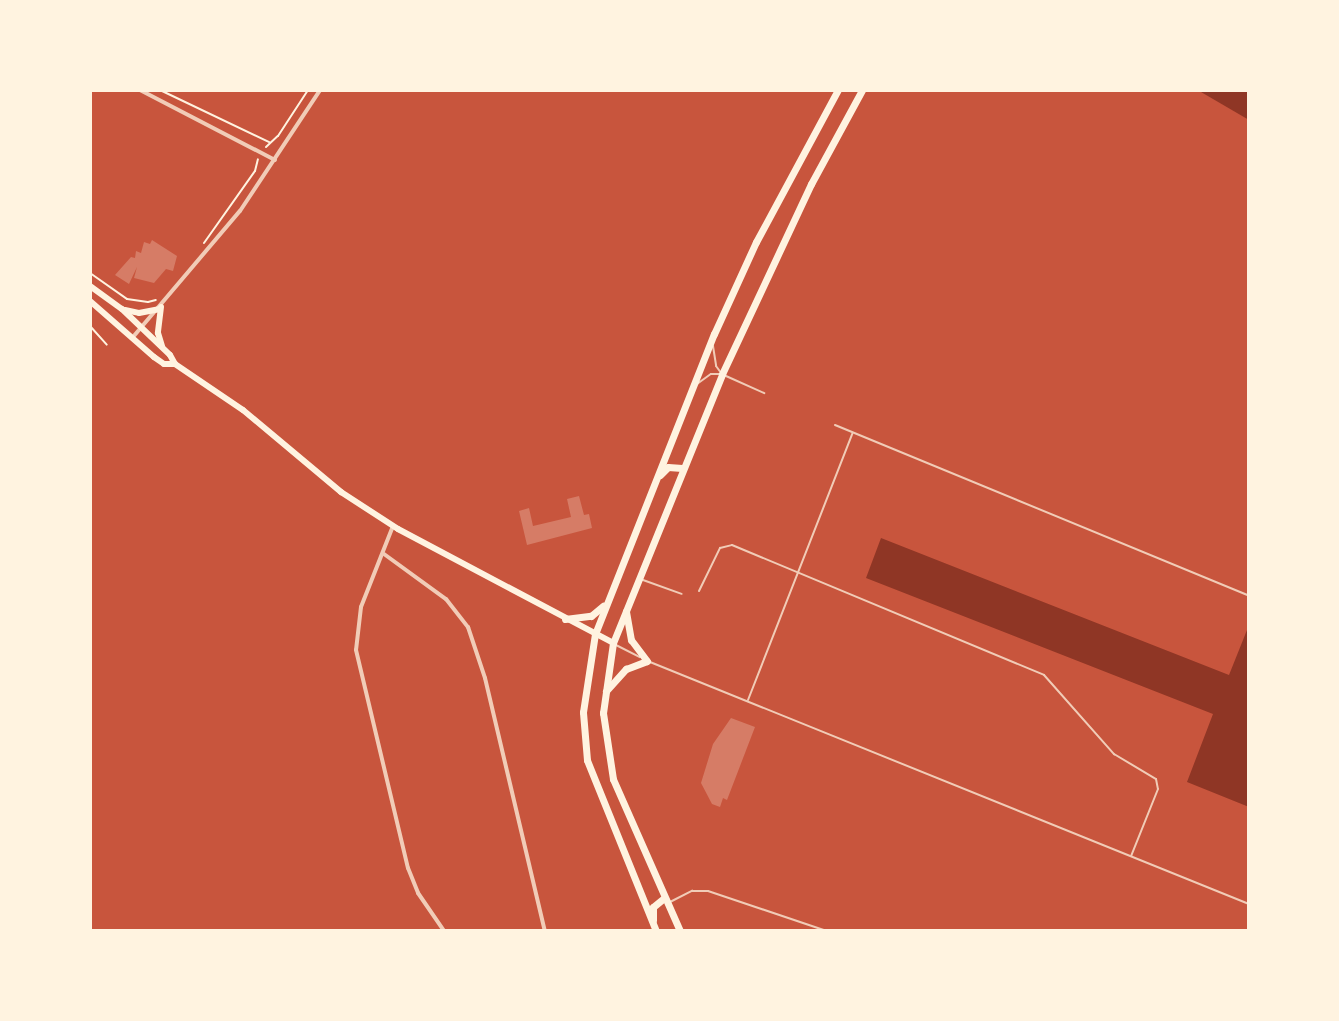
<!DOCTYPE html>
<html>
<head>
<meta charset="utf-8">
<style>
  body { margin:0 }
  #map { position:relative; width:1339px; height:1021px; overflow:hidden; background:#c8553d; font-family:Helvetica,sans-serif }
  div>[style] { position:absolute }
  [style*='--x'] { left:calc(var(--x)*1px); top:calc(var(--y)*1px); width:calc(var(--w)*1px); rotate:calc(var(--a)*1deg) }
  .water>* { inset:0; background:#8f3625 }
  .building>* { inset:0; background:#d67c66 }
  .path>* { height:2px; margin:-1px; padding:0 1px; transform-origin:1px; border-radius:1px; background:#fff3e0 }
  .service>* { height:2px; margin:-1px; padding:0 1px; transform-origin:1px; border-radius:1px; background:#f1ccb7 }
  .minor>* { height:4px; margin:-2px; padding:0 2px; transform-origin:2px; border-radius:2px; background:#f1ccb7 }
  .secondary>* { height:6px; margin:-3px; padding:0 3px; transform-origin:3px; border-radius:3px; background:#fff3e0 }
  .primary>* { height:7px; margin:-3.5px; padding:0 3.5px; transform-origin:3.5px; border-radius:3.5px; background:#fff3e0 }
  span { translate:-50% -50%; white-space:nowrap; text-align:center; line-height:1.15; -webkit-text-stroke:8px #fff3e0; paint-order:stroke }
  .frame { position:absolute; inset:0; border:92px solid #fff3e0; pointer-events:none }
</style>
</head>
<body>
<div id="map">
  <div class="water">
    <i style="clip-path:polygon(1198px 90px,1249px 90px,1249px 120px,1201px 92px)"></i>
    <i style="clip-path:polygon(881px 538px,1229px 675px,1249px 625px,1249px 807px,1187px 782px,1213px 714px,866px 578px)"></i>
  </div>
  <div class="building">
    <i style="clip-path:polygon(152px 240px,177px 256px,173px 271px,166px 269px,154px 283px,134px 278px,137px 267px,129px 284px,115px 275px,131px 257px,135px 258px,136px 251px,141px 253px,144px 242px,150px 244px)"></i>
    <i style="clip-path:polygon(579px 496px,584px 515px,589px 514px,592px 528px,527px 545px,519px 511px,529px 508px,533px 526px,571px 517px,567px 499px)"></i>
    <i style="clip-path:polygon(731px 718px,755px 727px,727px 800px,723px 798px,720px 807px,712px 804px,701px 783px,713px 744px)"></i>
  </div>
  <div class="path">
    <i style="--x:160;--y:90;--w:121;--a:25.5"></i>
    <i style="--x:266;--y:147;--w:16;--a:-43"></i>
    <i style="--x:278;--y:136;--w:55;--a:-56.9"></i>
    <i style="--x:204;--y:243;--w:88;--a:-54.7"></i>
    <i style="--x:255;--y:171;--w:12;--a:-76"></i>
    <i style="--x:90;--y:273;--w:45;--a:35.1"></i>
    <i style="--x:127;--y:299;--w:21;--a:8"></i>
    <i style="--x:148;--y:302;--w:8;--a:-14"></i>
    <i style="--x:90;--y:326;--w:25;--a:48"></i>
  </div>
  <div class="service">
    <i style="--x:713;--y:346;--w:20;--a:81"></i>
    <i style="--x:716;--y:366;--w:9;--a:54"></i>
    <i style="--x:726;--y:376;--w:42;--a:24.1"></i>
    <i style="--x:697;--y:384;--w:17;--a:-36"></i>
    <i style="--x:711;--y:374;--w:9;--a:0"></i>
    <i style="--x:835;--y:425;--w:448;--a:22.4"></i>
    <i style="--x:643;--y:580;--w:41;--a:19.7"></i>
    <i style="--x:699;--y:591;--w:48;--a:-64"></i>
    <i style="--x:720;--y:548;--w:12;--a:-14"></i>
    <i style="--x:732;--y:545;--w:338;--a:22.6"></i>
    <i style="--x:1044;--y:675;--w:106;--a:48.5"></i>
    <i style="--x:1114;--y:754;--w:49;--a:30.8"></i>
    <i style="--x:1156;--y:779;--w:10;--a:79"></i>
    <i style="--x:1158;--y:789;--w:72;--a:111.9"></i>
    <i style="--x:614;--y:644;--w:29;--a:27"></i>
    <i style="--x:650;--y:662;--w:646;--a:22"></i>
    <i style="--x:748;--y:700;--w:286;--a:-68.6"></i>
    <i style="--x:670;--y:902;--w:25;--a:-27"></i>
    <i style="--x:692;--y:891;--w:16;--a:0"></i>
    <i style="--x:708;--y:891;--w:126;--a:18.6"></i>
  </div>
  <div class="minor">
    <i style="--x:140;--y:90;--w:152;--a:27.4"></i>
    <i style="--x:133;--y:337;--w:165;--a:-49.7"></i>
    <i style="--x:240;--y:211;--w:145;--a:-56.5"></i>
    <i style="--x:393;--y:526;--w:87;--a:111.6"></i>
    <i style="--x:361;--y:607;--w:43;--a:96.6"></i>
    <i style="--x:356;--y:650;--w:224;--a:76.6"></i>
    <i style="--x:408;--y:868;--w:27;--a:68"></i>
    <i style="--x:418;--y:893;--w:46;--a:55.6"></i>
    <i style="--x:384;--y:554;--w:77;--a:36"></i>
    <i style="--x:446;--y:599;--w:36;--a:52"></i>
    <i style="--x:468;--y:627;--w:54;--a:71.6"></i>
    <i style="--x:485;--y:678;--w:260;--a:76.7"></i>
  </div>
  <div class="secondary">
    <i style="--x:90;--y:286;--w:39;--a:36"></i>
    <i style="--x:122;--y:309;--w:66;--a:43.8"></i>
    <i style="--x:170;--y:355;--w:10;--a:61"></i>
    <i style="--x:175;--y:364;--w:82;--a:34.1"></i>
    <i style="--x:243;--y:410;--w:128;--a:39.9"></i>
    <i style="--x:341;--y:492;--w:68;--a:33"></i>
    <i style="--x:398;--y:529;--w:243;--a:27.9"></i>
    <i style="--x:90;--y:301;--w:85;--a:41.2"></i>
    <i style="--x:154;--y:357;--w:12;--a:35"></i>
    <i style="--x:164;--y:364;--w:11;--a:0"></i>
    <i style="--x:161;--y:307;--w:26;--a:97"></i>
    <i style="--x:158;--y:333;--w:14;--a:73"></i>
    <i style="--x:125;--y:310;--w:14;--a:12"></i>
    <i style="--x:139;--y:313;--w:20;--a:-11"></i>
  </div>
  <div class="primary">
    <i style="--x:660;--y:475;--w:11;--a:-45"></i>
    <i style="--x:668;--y:467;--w:14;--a:4"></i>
    <i style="--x:565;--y:619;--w:26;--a:-7"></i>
    <i style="--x:591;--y:616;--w:16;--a:-40"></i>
    <i style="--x:606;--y:691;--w:30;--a:-48"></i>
    <i style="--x:626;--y:669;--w:22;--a:-21"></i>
    <i style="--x:647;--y:661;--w:26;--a:-127"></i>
    <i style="--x:631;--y:640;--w:29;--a:-100"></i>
    <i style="--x:653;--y:920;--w:13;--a:-90"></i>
    <i style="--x:653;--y:907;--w:13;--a:-39"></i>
    <i style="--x:656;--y:931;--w:184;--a:-112"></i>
    <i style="--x:587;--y:760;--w:48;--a:-94.8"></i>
    <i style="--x:583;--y:712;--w:79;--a:-81.3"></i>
    <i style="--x:595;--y:634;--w:323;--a:-68.4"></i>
    <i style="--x:714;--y:334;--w:101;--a:-65.5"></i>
    <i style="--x:756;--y:242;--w:173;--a:-61.7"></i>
    <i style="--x:680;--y:931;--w:166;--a:-113.8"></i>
    <i style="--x:613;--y:779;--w:67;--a:-98.6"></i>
    <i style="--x:603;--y:713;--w:71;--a:-81.9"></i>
    <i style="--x:613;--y:643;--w:290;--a:-67.9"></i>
    <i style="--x:722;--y:374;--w:210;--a:-64.9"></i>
    <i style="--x:811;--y:184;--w:107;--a:-61.5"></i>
  </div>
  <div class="frame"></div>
</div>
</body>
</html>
